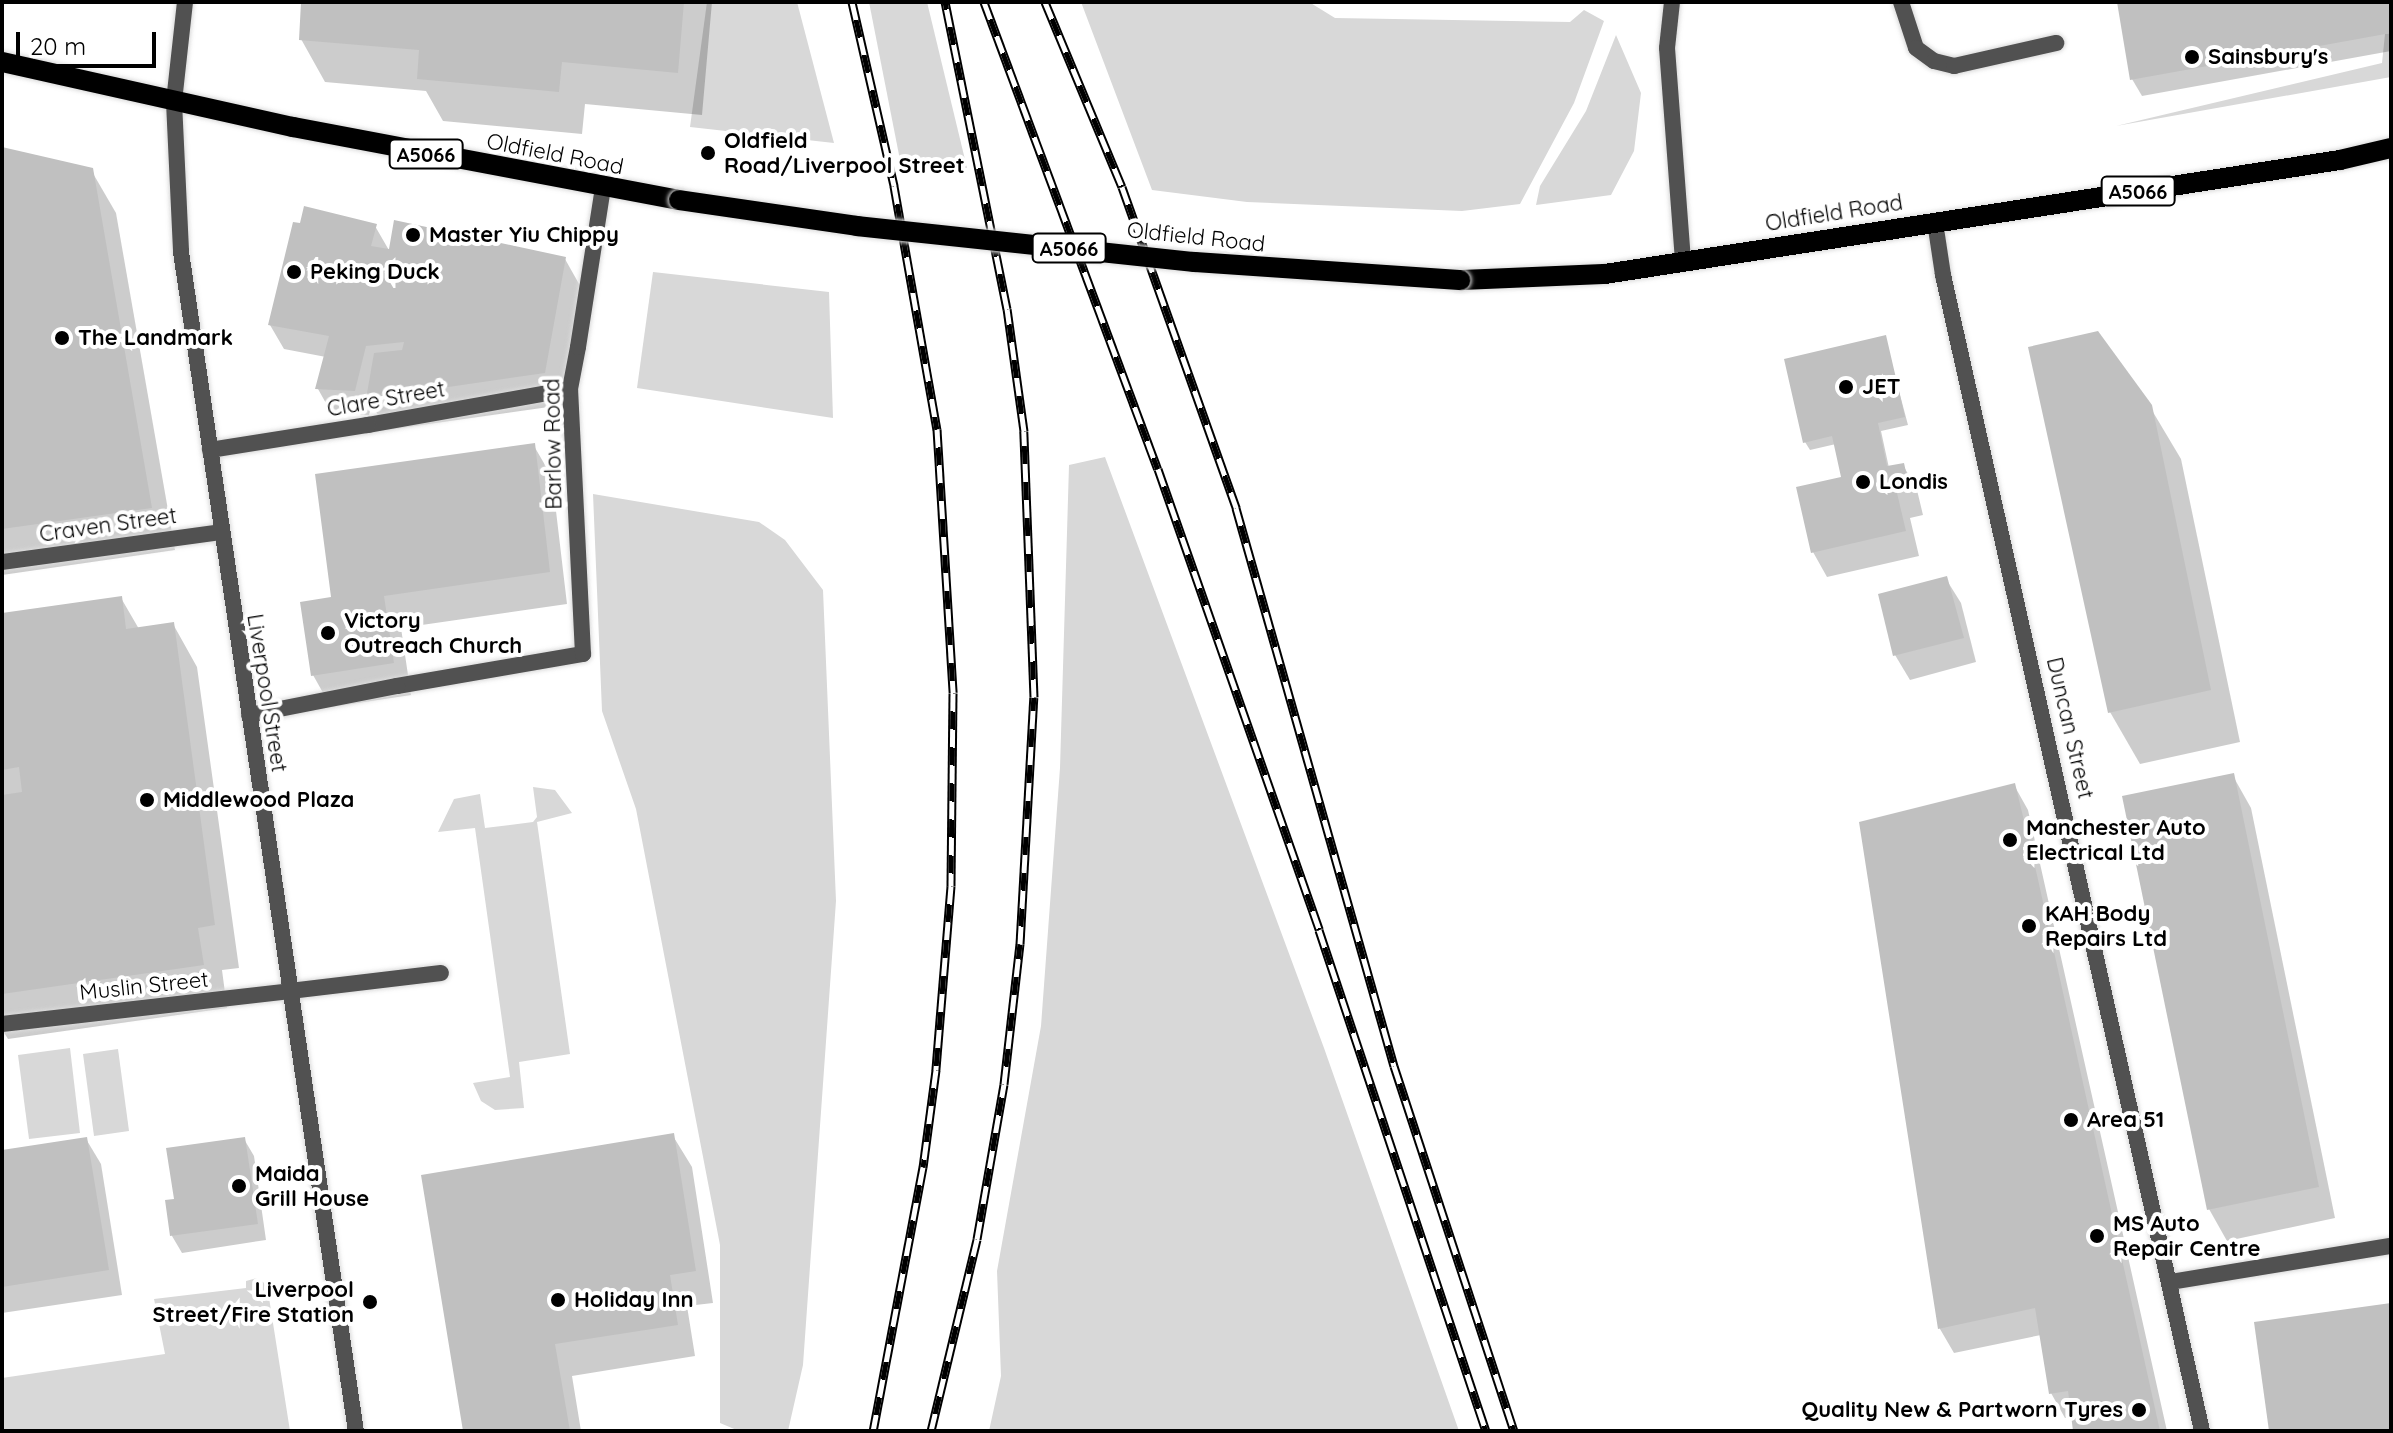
<!DOCTYPE html>
<html>
<head>
<meta charset="utf-8">
<style>
  body { margin:0 }
  #map { position:relative; width:2393px; height:1433px; overflow:hidden; background:#fff; font-family:Quicksand,sans-serif }
  div>[style] { position:absolute }
  [style*='--x'] { left:calc(var(--x)*1px); top:calc(var(--y)*1px); width:calc(var(--w)*1px); rotate:calc(var(--a)*1deg) }
  .green>* { inset:0; background:#d8d8d8 }
  .shadow>* { inset:0; background:#0003 }
  .building>* { inset:0; background:#c0c0c0 }
  .roads { filter:drop-shadow(0 0 2px #dbdbdb) drop-shadow(0 0 2px #dbdbdb) }
  .service>* { height:16px; margin:-8px; padding:0 8px; transform-origin:8px; border-radius:8px; background:#515151 }
  .minor>* { height:16px; margin:-8px; padding:0 8px; transform-origin:8px; border-radius:8px; background:#515151 }
  .tertiary>* { height:16px; margin:-8px; padding:0 8px; transform-origin:8px; border-radius:8px; background:#515151 }
  .primary>* { height:20px; margin:-10px; padding:0 10px; transform-origin:10px; border-radius:10px; background:#000 }
  .rail>* { height:9px; margin-top:-4.5px; transform-origin:0; background:repeating-linear-gradient(90deg,#fff 0 18px,#000 0 36px); box-sizing:border-box; border-block:2px solid #000 }
  .bridges { filter:drop-shadow(0 0 2px #dbdbdb) drop-shadow(0 0 2px #dbdbdb) }
  .primary-bridge>* { height:20px; margin:-10px; padding:0 10px; transform-origin:10px; border-radius:10px; background:#000 }
  .dots>* { width:22px; height:22px; translate:-50% -50%; box-sizing:border-box; border:4px solid #fff; border-radius:50% }
  span { translate:-50% -50%; white-space:nowrap; text-align:center; line-height:1.15; -webkit-text-stroke:8px #fff; paint-order:stroke }
  .shield-label span { padding:2px 6px; background:#fff; border:2px solid; border-radius:6px; -webkit-text-stroke-width:0 }
  .shield-label { font-size:20px; color:#000; font-weight:700 }
  .poi-label { font-size:22px; color:#000; font-weight:700 }
  .left { translate:0 -50%; text-align:left }
  .right { translate:-100% -50%; text-align:right }
  .street-label { font-size:22px; color:#000 }
  .frame { position:absolute; inset:0; border:4px solid #000; pointer-events:none }
  .scale { position:absolute; left:16px; top:32px; width:140px; height:36px; box-sizing:border-box; border:4px solid #000; border-top:0; padding-left:10px; font-size:24px; line-height:28px; white-space:nowrap; color:#000; -webkit-text-stroke:6px #fff; paint-order:stroke }
</style>
</head>
<body>
<div id="map">
  <div class="green">
    <i style="clip-path:polygon(707px 2px,797px 2px,834px 143px,690px 127px)"></i>
    <i style="clip-path:polygon(869px 2px,927px 2px,967px 168px,900px 160px)"></i>
    <i style="clip-path:polygon(1081px 2px,1309px 2px,1335px 18px,1570px 22px,1584px 10px,1604px 21px,1574px 103px,1520px 204px,1462px 211px,1247px 202px,1152px 190px)"></i>
    <i style="clip-path:polygon(2391px 33px,2391px 77px,2116px 126px,2382px 63px,2385px 34px)"></i>
    <i style="clip-path:polygon(1616px 35px,1641px 93px,1634px 151px,1611px 195px,1536px 205px,1540px 186px,1586px 111px)"></i>
    <i style="clip-path:polygon(653px 272px,829px 292px,833px 418px,637px 388px)"></i>
    <i style="clip-path:polygon(1105px 457px,1324px 1048px,1459px 1431px,989px 1431px,1001px 1376px,997px 1271px,1041px 1026px,1060px 768px,1069px 465px)"></i>
    <i style="clip-path:polygon(593px 494px,759px 522px,785px 540px,823px 590px,836px 901px,803px 1365px,788px 1431px,739px 1431px,720px 1423px,720px 1245px,636px 809px,602px 711px)"></i>
    <i style="clip-path:polygon(533px 787px,555px 790px,572px 813px,537px 822px,570px 1054px,519px 1062px,524px 1108px,495px 1110px,481px 1101px,473px 1083px,510px 1077px,475px 828px,438px 832px,454px 799px,480px 794px,485px 828px,533px 822px,537px 817px)"></i>
    <i style="clip-path:polygon(70px 1048px,80px 1133px,29px 1139px,18px 1055px)"></i>
    <i style="clip-path:polygon(118px 1049px,129px 1131px,94px 1136px,83px 1054px)"></i>
    <i style="clip-path:polygon(257px 1278px,267px 1285px,290px 1431px,2px 1431px,2px 1378px,165px 1354px,154px 1299px,246px 1288px,246px 1281px)"></i>
  </div>
  <div class="shadow">
    <i style="clip-path:polygon(303px 2px,712px 2px,702px 115px,585px 104px,582px 134px,443px 121px,426px 91px,325px 82px,301px 39px)"></i>
    <i style="clip-path:polygon(2119px 2px,2391px 2px,2391px 51px,2142px 96px,2132px 79px)"></i>
    <i style="clip-path:polygon(2px 149px,91px 170px,116px 213px,175px 550px,2px 575px)"></i>
    <i style="clip-path:polygon(375px 226px,390px 252px,565px 259px,583px 291px,563px 405px,386px 430px,372px 404px,369px 415px,332px 414px,318px 389px,326px 357px,284px 349px,270px 325px)"></i>
    <i style="clip-path:polygon(1885px 338px,1908px 425px,1881px 431px,1889px 468px,1903px 465px,1917px 490px,1923px 515px,1910px 518px,1919px 556px,1827px 577px,1813px 552px,1843px 479px,1836px 444px,1810px 450px,1805px 442px)"></i>
    <i style="clip-path:polygon(2150px 407px,2181px 459px,2240px 742px,2140px 764px,2110px 712px)"></i>
    <i style="clip-path:polygon(534px 446px,552px 477px,567px 604px,401px 628px,411px 695px,331px 707px,313px 675px,333px 599px)"></i>
    <i style="clip-path:polygon(1946px 579px,1961px 603px,1976px 662px,1910px 680px,1895px 655px)"></i>
    <i style="clip-path:polygon(121px 598px,139px 629px,173px 624px,197px 667px,239px 968px,222px 970px,227px 1008px,8px 1039px,2px 1029px,2px 615px)"></i>
    <i style="clip-path:polygon(2233px 776px,2251px 808px,2335px 1218px,2227px 1241px,2209px 1209px)"></i>
    <i style="clip-path:polygon(2014px 785px,2028px 810px,2167px 1431px,2075px 1431px,2073px 1417px,2065px 1418px,2051px 1393px,2041px 1335px,1954px 1353px,1940px 1329px,1861px 823px)"></i>
    <i style="clip-path:polygon(673px 1136px,692px 1167px,713px 1303px,687px 1306px,695px 1356px,572px 1376px,581px 1431px,465px 1431px)"></i>
    <i style="clip-path:polygon(86px 1139px,101px 1164px,122px 1295px,2px 1313px,2px 1152px)"></i>
    <i style="clip-path:polygon(244px 1139px,254px 1156px,266px 1240px,182px 1253px,172px 1236px,168px 1202px,176px 1201px)"></i>
  </div>
  <div class="building">
    <i style="clip-path:polygon(301px 2px,684px 2px,678px 73px,562px 62px,559px 92px,417px 79px,419px 50px,299px 40px)"></i>
    <i style="clip-path:polygon(2117px 2px,2391px 2px,2391px 33px,2130px 80px)"></i>
    <i style="clip-path:polygon(2px 147px,93px 168px,152px 508px,2px 529px)"></i>
    <i style="clip-path:polygon(304px 206px,377px 224px,371px 246px,389px 249px,394px 220px,566px 257px,545px 373px,366px 399px,374px 353px,402px 350px,404px 342px,366px 346px,355px 391px,315px 389px,329px 336px,268px 325px,293px 222px,300px 223px)"></i>
    <i style="clip-path:polygon(2098px 331px,2152px 405px,2211px 690px,2108px 713px,2028px 347px)"></i>
    <i style="clip-path:polygon(1886px 335px,1905px 417px,1878px 423px,1887px 466px,1904px 463px,1910px 490px,1897px 493px,1906px 531px,1811px 553px,1796px 487px,1841px 477px,1832px 436px,1803px 443px,1784px 359px)"></i>
    <i style="clip-path:polygon(535px 443px,550px 572px,384px 596px,394px 663px,311px 676px,300px 602px,331px 597px,315px 474px)"></i>
    <i style="clip-path:polygon(1947px 576px,1964px 638px,1893px 656px,1878px 594px)"></i>
    <i style="clip-path:polygon(122px 596px,126px 629px,174px 622px,215px 925px,198px 928px,204px 965px,2px 994px,2px 795px,22px 792px,19px 767px,2px 770px,2px 613px)"></i>
    <i style="clip-path:polygon(2234px 773px,2319px 1187px,2207px 1210px,2122px 796px)"></i>
    <i style="clip-path:polygon(2015px 783px,2037px 875px,2160px 1431px,2073px 1431px,2068px 1391px,2049px 1394px,2035px 1308px,1938px 1329px,1859px 822px)"></i>
    <i style="clip-path:polygon(674px 1133px,696px 1271px,670px 1275px,678px 1325px,555px 1344px,570px 1431px,463px 1431px,421px 1175px)"></i>
    <i style="clip-path:polygon(87px 1137px,109px 1270px,2px 1287px,2px 1150px)"></i>
    <i style="clip-path:polygon(245px 1137px,258px 1224px,170px 1236px,165px 1200px,174px 1199px,166px 1148px)"></i>
    <i style="clip-path:polygon(2391px 1303px,2391px 1431px,2269px 1431px,2254px 1322px)"></i>
  </div>
  <div class="roads">
    <div class="service">
      <i style="--x:1672;--y:2;--w:46;--a:96.2"></i>
      <i style="--x:1667;--y:48;--w:212;--a:85.7"></i>
      <i style="--x:1901;--y:2;--w:48;--a:71.9"></i>
      <i style="--x:1916;--y:48;--w:22;--a:36"></i>
      <i style="--x:1934;--y:61;--w:21;--a:14"></i>
      <i style="--x:1954;--y:66;--w:105;--a:-12.7"></i>
      <i style="--x:368;--y:425;--w:205;--a:-10.1"></i>
      <i style="--x:397;--y:686;--w:189;--a:-9.8"></i>
      <i style="--x:583;--y:654;--w:265;--a:-92.8"></i>
      <i style="--x:570;--y:389;--w:43;--a:-79.2"></i>
      <i style="--x:290;--y:991;--w:152;--a:-6.8"></i>
      <i style="--x:2170;--y:1282;--w:224;--a:-9.3"></i>
    </div>
    <div class="minor">
      <i style="--x:1935;--y:222;--w:54;--a:81.4"></i>
      <i style="--x:1943;--y:275;--w:1185;--a:77.37"></i>
      <i style="--x:578;--y:347;--w:161;--a:-81.1"></i>
      <i style="--x:210;--y:450;--w:160;--a:-9"></i>
      <i style="--x:2;--y:562;--w:220;--a:-7.8"></i>
      <i style="--x:249;--y:715;--w:151;--a:-11.1"></i>
      <i style="--x:2;--y:1024;--w:290;--a:-6.5"></i>
    </div>
    <div class="tertiary">
      <i style="--x:185;--y:2;--w:101;--a:96.3"></i>
      <i style="--x:174;--y:102;--w:150;--a:87.3"></i>
      <i style="--x:181;--y:252;--w:1192;--a:81.56"></i>
    </div>
    <div class="primary">
      <i style="--x:2;--y:62;--w:298;--a:12.6"></i>
      <i style="--x:293;--y:127;--w:393;--a:10.7"></i>
      <i style="--x:1460;--y:280;--w:145;--a:-2.4"></i>
      <i style="--x:1605;--y:274;--w:744;--a:-8.82"></i>
      <i style="--x:2340;--y:160;--w:52;--a:-13.2"></i>
    </div>
  </div>
  <div class="rail">
    <i style="--x:852;--y:2;--w:189;--a:77.1"></i>
    <i style="--x:894;--y:186;--w:247;--a:80"></i>
    <i style="--x:937;--y:429;--w:264;--a:86.5"></i>
    <i style="--x:953;--y:693;--w:193;--a:90.6"></i>
    <i style="--x:951;--y:886;--w:185;--a:94.7"></i>
    <i style="--x:936;--y:1070;--w:98;--a:97.6"></i>
    <i style="--x:923;--y:1167;--w:269;--a:100.7"></i>
    <i style="--x:984;--y:2;--w:498;--a:69.6"></i>
    <i style="--x:1158;--y:469;--w:488;--a:70.7"></i>
    <i style="--x:1319;--y:930;--w:528;--a:71.57"></i>
    <i style="--x:1045;--y:2;--w:200;--a:67.4"></i>
    <i style="--x:1122;--y:187;--w:341;--a:70.4"></i>
    <i style="--x:1236;--y:508;--w:580;--a:74.19"></i>
    <i style="--x:1394;--y:1066;--w:384;--a:71.8"></i>
    <i style="--x:931;--y:1431;--w:197;--a:-76.5"></i>
    <i style="--x:977;--y:1239;--w:157;--a:-80.1"></i>
    <i style="--x:1004;--y:1084;--w:141;--a:-83.5"></i>
    <i style="--x:1020;--y:944;--w:247;--a:-86.8"></i>
    <i style="--x:1034;--y:697;--w:266;--a:-92.2"></i>
    <i style="--x:1024;--y:431;--w:123;--a:-97.9"></i>
    <i style="--x:1007;--y:309;--w:313;--a:-101.4"></i>
  </div>
  <div class="bridges">
    <div class="primary-bridge">
      <i style="--x:679;--y:200;--w:180;--a:8.3"></i>
      <i style="--x:857;--y:226;--w:339;--a:6.1"></i>
      <i style="--x:1194;--y:262;--w:267;--a:3.9"></i>
    </div>
  </div>
  <div class="dots">
    <i style="left:2192px;top:57px;background:#000"></i>
    <i style="left:708px;top:153px;background:#000"></i>
    <i style="left:413px;top:235px;background:#000"></i>
    <i style="left:294px;top:272px;background:#000"></i>
    <i style="left:62px;top:338px;background:#000"></i>
    <i style="left:1846px;top:387px;background:#000"></i>
    <i style="left:1863px;top:482px;background:#000"></i>
    <i style="left:328px;top:633px;background:#000"></i>
    <i style="left:147px;top:800px;background:#000"></i>
    <i style="left:2010px;top:840px;background:#000"></i>
    <i style="left:2029px;top:926px;background:#000"></i>
    <i style="left:2071px;top:1120px;background:#000"></i>
    <i style="left:239px;top:1186px;background:#000"></i>
    <i style="left:2097px;top:1236px;background:#000"></i>
    <i style="left:558px;top:1300px;background:#000"></i>
    <i style="left:370px;top:1302px;background:#000"></i>
    <i style="left:2139px;top:1410px;background:#000"></i>
  </div>
  <div class="shield-label">
    <span style="left:426px;top:154px">A5066</span>
    <span style="left:2138px;top:191px">A5066</span>
    <span style="left:1069px;top:248px">A5066</span>
  </div>
  <div class="poi-label">
    <span class="left" style="left:2208px;top:57px">Sainsbury's</span>
    <span class="left" style="left:724px;top:153px">Oldfield<br>Road/Liverpool Street</span>
    <span class="left" style="left:429px;top:235px">Master Yiu Chippy</span>
    <span class="left" style="left:310px;top:272px">Peking Duck</span>
    <span class="left" style="left:78px;top:338px">The Landmark</span>
    <span class="left" style="left:1862px;top:387px">JET</span>
    <span class="left" style="left:1879px;top:482px">Londis</span>
    <span class="left" style="left:344px;top:633px">Victory<br>Outreach Church</span>
    <span class="left" style="left:163px;top:800px">Middlewood Plaza</span>
    <span class="left" style="left:2026px;top:840px">Manchester Auto<br>Electrical Ltd</span>
    <span class="left" style="left:2045px;top:926px">KAH Body<br>Repairs Ltd</span>
    <span class="left" style="left:2087px;top:1120px">Area 51</span>
    <span class="left" style="left:255px;top:1186px">Maida<br>Grill House</span>
    <span class="left" style="left:2113px;top:1236px">MS Auto<br>Repair Centre</span>
    <span class="right" style="left:354px;top:1302px">Liverpool<br>Street/Fire Station</span>
    <span class="left" style="left:574px;top:1300px">Holiday Inn</span>
    <span class="right" style="left:2123px;top:1410px">Quality New &amp; Partworn Tyres</span>
  </div>
  <div class="street-label">
    <span style="left:555px;top:154px;rotate:11deg">Oldfield Road</span>
    <span style="left:1834px;top:213px;rotate:-9deg">Oldfield Road</span>
    <span style="left:1196px;top:237px;rotate:6deg">Oldfield Road</span>
    <span style="left:386px;top:399px;rotate:-10deg">Clare Street</span>
    <span style="left:553px;top:444px;rotate:-91deg">Barlow Road</span>
    <span style="left:108px;top:525px;rotate:-8deg">Craven Street</span>
    <span style="left:267px;top:693px;rotate:81deg">Liverpool Street</span>
    <span style="left:2070px;top:728px;rotate:77deg">Duncan Street</span>
    <span style="left:144px;top:986px;rotate:-6deg">Muslin Street</span>
  </div>
  <div class="frame"></div>
  <div class="scale">20 m</div>
</div>
</body>
</html>
